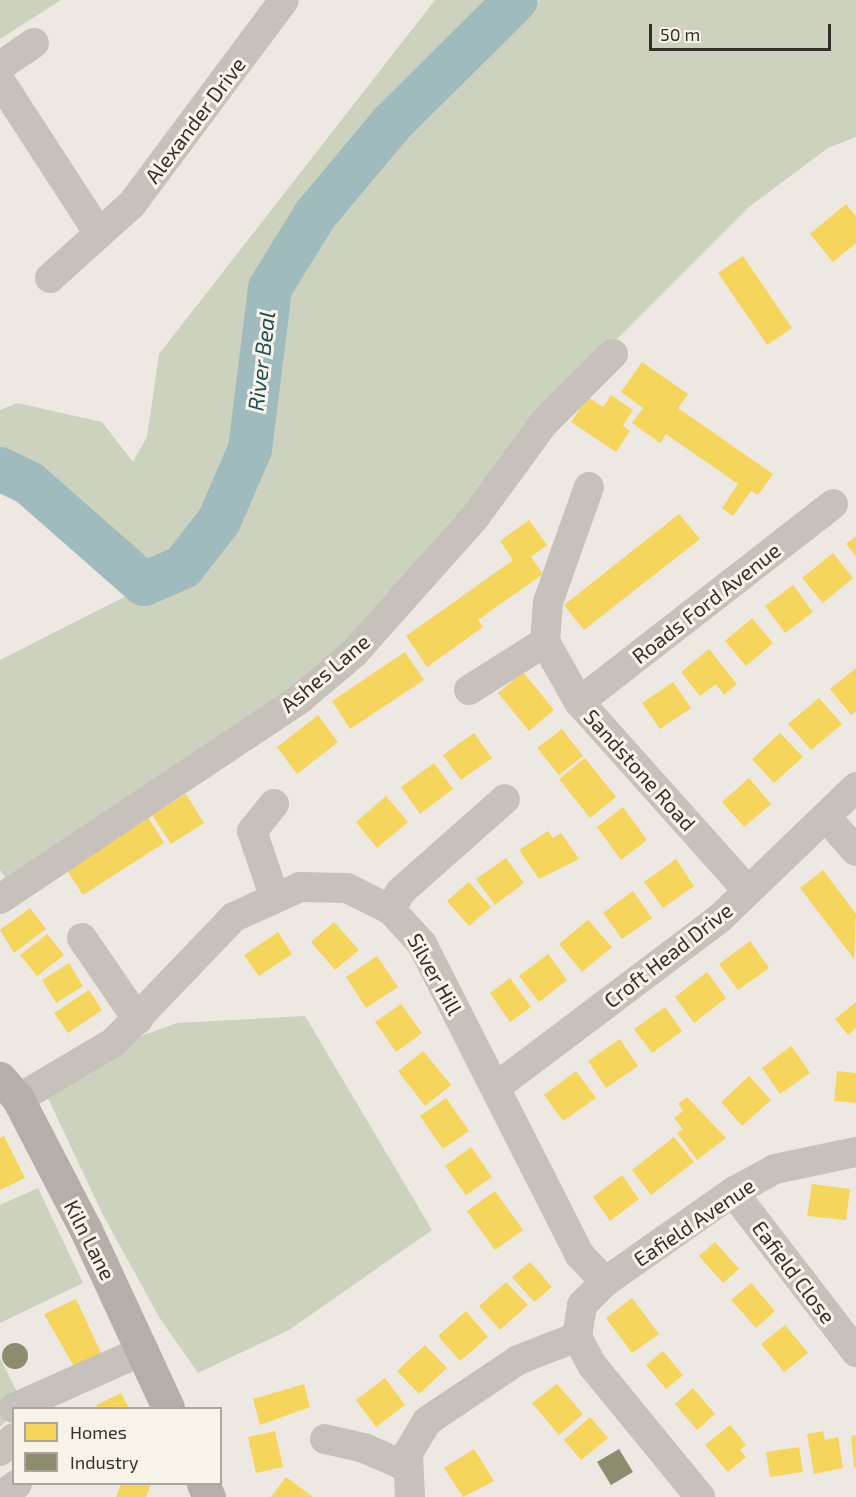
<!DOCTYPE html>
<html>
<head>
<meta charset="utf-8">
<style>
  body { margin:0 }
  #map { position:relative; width:856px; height:1497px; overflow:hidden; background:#ede9e2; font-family:"Exo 2",sans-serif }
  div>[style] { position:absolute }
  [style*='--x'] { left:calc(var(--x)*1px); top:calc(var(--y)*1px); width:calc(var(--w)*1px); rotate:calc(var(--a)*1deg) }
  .green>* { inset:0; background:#ccd2bd }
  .homes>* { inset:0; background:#f6d55c }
  .industry>* { inset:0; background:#8c8c6e }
  .round { border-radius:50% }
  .river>* { height:44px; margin:-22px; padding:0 22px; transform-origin:22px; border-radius:22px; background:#9fbbbe }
  .minor>* { height:30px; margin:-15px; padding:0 15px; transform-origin:15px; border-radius:15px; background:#c6c1bb }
  .major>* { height:33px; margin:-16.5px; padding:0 16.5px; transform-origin:16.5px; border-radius:16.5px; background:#b5afaa }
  span { translate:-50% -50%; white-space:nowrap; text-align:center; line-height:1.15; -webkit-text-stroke:6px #f9f4ea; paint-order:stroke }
  .street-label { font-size:21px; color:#372f29 }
  .water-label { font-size:22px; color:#204e57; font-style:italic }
  .legend { position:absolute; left:12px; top:1407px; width:210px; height:78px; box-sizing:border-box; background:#f9f4ea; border:2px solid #aba59d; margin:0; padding:8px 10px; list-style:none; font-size:18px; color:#372f29 }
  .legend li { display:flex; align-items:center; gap:12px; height:30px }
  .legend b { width:30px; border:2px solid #aba59d }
  .scale { position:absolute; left:649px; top:24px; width:182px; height:27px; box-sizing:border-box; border:3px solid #372f29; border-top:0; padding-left:8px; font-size:18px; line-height:21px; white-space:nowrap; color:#372f29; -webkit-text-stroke:4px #f9f4ea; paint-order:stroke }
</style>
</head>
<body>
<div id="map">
  <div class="green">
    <i style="clip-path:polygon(0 0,61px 0,0 39px)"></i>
    <i style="clip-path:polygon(435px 0,500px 0,375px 124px,308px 210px,261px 288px,238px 450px,213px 510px,182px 553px,162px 567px,113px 547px,43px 484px,0 460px,0 410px,17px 403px,102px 422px,133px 462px,147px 437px,159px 354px)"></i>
    <i style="clip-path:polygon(540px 0,856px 0,856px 137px,828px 148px,749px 207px,629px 327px,570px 387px,337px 661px,9px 883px,0 870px,0 660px,138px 590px,163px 594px,191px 584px,221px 548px,249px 498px,284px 311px,311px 253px,381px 157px)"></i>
    <i style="clip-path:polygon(305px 1016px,432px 1230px,289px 1330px,198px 1373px,159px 1317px,102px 1213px,46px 1094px,138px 1037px,177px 1023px)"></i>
    <i style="clip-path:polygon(38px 1188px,83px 1283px,0 1323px,0 1205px)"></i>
    <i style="clip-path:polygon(0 1358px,23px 1404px,0 1427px)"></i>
  </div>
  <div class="homes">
    <i style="clip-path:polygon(846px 204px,856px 216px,856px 243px,833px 262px,810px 234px)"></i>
    <i style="clip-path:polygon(743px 256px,792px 328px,767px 345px,718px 273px)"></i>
    <i style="clip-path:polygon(642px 362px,688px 394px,678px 408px,773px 474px,758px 495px,751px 491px,733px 516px,722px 508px,738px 484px,666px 434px,660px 443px,632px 423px,643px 408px,621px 392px)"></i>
    <i style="clip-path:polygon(611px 395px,633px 410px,623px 426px,630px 431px,616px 452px,571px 422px,588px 397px,603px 407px)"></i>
    <i style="clip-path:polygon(679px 514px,700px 539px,584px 630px,564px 605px)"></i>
    <i style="clip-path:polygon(529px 520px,547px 545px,531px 557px,543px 574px,478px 620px,483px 627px,427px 667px,406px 636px,513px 560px,500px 541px)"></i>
    <i style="clip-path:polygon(856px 536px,856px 556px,846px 544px)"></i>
    <i style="clip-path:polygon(833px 553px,853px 578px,823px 603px,802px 578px)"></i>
    <i style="clip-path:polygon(793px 585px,813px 612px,785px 633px,765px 606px)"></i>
    <i style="clip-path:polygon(752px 618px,773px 643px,746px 666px,725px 641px)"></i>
    <i style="clip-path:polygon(709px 649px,737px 684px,724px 695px,716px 684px,700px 696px,681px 672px)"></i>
    <i style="clip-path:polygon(405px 652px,424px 680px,350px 729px,332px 701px)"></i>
    <i style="clip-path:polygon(856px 668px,856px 711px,851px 715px,830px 689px)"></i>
    <i style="clip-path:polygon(523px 672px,554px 710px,529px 731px,498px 693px)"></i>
    <i style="clip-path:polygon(673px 682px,691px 708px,660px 729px,642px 703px)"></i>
    <i style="clip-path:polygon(819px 698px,842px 724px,811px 750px,788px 724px)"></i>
    <i style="clip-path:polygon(318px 715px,338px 742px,297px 774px,277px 747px)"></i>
    <i style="clip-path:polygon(562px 729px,583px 756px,559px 775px,537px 748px)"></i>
    <i style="clip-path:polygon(474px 733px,492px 758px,461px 780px,443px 755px)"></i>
    <i style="clip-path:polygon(780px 733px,803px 757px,774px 783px,752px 759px)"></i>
    <i style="clip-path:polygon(585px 758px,616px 797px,590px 818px,559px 779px)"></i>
    <i style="clip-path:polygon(434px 763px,453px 789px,420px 814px,401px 787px)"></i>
    <i style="clip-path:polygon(749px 778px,771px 804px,744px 827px,722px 802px)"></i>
    <i style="clip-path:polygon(186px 794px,204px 823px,171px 844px,152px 815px)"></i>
    <i style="clip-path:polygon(386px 796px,408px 822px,377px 848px,356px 822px)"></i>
    <i style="clip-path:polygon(623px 807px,647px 840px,621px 860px,597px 827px)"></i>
    <i style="clip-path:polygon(146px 814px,164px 843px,83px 895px,64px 866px)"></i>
    <i style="clip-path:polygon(548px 831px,553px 838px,561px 833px,579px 859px,539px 879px,519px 850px)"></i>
    <i style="clip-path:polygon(506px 858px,524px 883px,495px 905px,476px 879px)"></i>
    <i style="clip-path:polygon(676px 859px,694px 886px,663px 908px,644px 882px)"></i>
    <i style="clip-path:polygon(823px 870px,856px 914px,854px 959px,800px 888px)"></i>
    <i style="clip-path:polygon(469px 882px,491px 907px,469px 926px,447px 901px)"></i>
    <i style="clip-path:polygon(633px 891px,652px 918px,622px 939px,603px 913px)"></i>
    <i style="clip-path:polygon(30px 908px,46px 929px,14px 953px,0 930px)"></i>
    <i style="clip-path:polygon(588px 920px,612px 947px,582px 972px,559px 944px)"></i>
    <i style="clip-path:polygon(334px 922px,359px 950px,335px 970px,311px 942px)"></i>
    <i style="clip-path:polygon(278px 932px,292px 954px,259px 976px,244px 955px)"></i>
    <i style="clip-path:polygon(47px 934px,64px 955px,37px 976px,20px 955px)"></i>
    <i style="clip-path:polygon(750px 941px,769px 968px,738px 990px,719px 964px)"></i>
    <i style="clip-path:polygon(548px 954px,567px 980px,539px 1002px,519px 976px)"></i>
    <i style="clip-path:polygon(377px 956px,398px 987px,366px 1008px,346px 977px)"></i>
    <i style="clip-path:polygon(69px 963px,83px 986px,56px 1003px,42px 980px)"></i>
    <i style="clip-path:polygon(707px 972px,726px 998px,694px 1023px,675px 997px)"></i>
    <i style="clip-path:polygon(510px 978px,531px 1007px,510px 1022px,490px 993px)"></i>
    <i style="clip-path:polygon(89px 990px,102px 1010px,68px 1033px,54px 1013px)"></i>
    <i style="clip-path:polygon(856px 1002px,856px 1028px,848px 1035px,835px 1019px)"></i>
    <i style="clip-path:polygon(401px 1004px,422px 1033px,396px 1052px,375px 1022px)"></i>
    <i style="clip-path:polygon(665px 1007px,682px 1031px,652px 1053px,634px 1029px)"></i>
    <i style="clip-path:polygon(620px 1039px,638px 1066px,606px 1088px,588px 1061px)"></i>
    <i style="clip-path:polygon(791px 1046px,810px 1073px,780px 1094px,762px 1068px)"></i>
    <i style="clip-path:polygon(423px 1051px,451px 1085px,425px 1106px,398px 1071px)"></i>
    <i style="clip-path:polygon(576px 1071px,596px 1098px,563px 1121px,544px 1095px)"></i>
    <i style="clip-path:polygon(837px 1071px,856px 1073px,856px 1103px,834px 1101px)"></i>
    <i style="clip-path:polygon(749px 1076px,771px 1100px,742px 1126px,721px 1102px)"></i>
    <i style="clip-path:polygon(687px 1097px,726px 1138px,697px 1160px,677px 1133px,683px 1129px,674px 1118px,683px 1111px,678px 1104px)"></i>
    <i style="clip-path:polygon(446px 1098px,469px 1131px,443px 1149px,420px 1116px)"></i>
    <i style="clip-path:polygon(4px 1136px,25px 1178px,0 1190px,0 1138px)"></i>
    <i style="clip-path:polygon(674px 1137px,694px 1162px,651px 1195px,632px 1170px)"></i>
    <i style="clip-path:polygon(471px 1147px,492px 1177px,466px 1195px,445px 1166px)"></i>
    <i style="clip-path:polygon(622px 1175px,639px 1199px,610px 1221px,593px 1197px)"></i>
    <i style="clip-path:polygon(812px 1184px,850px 1189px,846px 1220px,807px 1216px)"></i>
    <i style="clip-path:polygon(495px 1191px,523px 1230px,495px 1250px,467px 1211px)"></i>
    <i style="clip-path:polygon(715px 1242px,739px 1269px,723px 1283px,699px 1256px)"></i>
    <i style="clip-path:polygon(530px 1262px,552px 1287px,534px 1302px,512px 1277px)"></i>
    <i style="clip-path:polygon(506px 1282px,528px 1305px,500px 1330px,479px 1306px)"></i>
    <i style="clip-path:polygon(751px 1283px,775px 1311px,756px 1328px,731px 1300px)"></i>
    <i style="clip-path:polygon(632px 1298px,659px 1334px,632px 1353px,606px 1318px)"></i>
    <i style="clip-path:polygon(76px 1299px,103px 1357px,76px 1370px,44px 1314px)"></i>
    <i style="clip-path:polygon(466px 1311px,488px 1337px,460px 1361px,438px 1336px)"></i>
    <i style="clip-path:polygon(785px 1325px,808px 1353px,784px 1372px,761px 1344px)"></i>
    <i style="clip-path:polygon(425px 1345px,447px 1368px,419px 1394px,397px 1371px)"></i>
    <i style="clip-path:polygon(663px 1351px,683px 1375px,666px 1389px,646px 1365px)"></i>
    <i style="clip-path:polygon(385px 1378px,405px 1405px,376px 1427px,356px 1400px)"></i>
    <i style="clip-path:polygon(304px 1384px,310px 1407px,260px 1425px,253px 1399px)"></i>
    <i style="clip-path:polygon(557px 1384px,583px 1414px,559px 1435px,532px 1403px)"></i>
    <i style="clip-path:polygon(693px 1388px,715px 1414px,697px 1430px,675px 1404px)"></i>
    <i style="clip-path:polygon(121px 1393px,129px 1408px,98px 1408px,96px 1405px)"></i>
    <i style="clip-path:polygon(590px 1417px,608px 1438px,581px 1460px,564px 1440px)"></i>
    <i style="clip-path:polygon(730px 1425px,746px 1445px,740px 1450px,746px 1457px,728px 1472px,705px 1445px)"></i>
    <i style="clip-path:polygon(275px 1431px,283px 1467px,256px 1473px,248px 1437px)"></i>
    <i style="clip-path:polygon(823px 1431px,825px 1440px,838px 1437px,843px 1468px,814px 1474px,807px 1434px)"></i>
    <i style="clip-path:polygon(856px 1435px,856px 1467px,854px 1468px,851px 1436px)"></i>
    <i style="clip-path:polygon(799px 1447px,803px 1472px,770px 1477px,766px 1452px)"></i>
    <i style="clip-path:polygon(474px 1449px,494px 1481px,463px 1497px,444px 1468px)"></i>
    <i style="clip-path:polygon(286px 1477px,313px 1497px,271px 1497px)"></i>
    <i style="clip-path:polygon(121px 1484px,151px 1484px,146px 1497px,116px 1497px)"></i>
  </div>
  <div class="industry">
    <i class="round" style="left:2px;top:1343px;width:26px;height:26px"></i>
    <i style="clip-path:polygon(619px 1449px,633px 1472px,611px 1485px,597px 1462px)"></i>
  </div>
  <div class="river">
    <i style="--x:0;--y:469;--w:32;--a:26"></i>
    <i style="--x:29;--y:483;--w:153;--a:41.3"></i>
    <i style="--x:144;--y:584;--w:43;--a:-23.6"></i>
    <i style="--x:183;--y:567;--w:58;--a:-52"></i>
    <i style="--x:219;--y:521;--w:78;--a:-66.7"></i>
    <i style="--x:250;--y:449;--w:162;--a:-82.9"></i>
    <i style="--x:270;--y:288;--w:86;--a:-58.3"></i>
    <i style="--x:315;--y:215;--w:119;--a:-50.1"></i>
    <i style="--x:391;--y:124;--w:176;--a:-44.8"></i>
  </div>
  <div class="minor">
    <i style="--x:0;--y:66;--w:41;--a:-34.1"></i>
    <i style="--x:0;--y:81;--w:180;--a:57"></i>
    <i style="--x:50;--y:278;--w:110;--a:-42.1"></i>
    <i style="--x:132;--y:204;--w:254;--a:-53.3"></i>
    <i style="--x:545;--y:642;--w:69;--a:60.5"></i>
    <i style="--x:579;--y:702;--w:251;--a:48.2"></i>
    <i style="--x:545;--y:642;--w:40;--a:-85.7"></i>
    <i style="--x:548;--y:602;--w:122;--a:-70.4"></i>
    <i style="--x:469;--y:690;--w:90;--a:-32.3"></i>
    <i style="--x:579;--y:702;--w:322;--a:-37.9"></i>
    <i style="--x:274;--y:804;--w:35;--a:129"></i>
    <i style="--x:252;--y:831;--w:69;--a:71.3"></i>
    <i style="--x:826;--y:817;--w:45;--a:48.6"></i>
    <i style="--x:0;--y:899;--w:362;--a:-33.7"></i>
    <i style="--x:301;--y:698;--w:70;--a:-40.3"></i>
    <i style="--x:354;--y:653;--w:182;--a:-48.3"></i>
    <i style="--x:475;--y:517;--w:115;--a:-53.8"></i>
    <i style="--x:543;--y:424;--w:99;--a:-45"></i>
    <i style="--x:391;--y:910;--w:20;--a:-63"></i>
    <i style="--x:400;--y:892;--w:140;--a:-41.5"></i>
    <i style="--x:82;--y:938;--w:99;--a:55.7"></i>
    <i style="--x:496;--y:1087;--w:279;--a:-37"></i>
    <i style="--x:719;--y:919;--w:190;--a:-43.9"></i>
    <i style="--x:18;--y:1099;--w:112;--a:-30.7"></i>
    <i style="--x:114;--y:1042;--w:173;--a:-46.2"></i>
    <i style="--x:234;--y:917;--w:72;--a:-24.4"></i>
    <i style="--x:300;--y:887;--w:47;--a:1.2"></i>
    <i style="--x:347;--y:888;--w:49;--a:26.6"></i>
    <i style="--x:391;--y:910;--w:46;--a:47.6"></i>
    <i style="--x:422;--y:944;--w:349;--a:63.1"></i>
    <i style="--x:580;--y:1255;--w:37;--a:47"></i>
    <i style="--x:733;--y:1192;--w:202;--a:52.4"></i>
    <i style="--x:577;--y:1337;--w:32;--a:62"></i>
    <i style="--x:592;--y:1365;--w:171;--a:50.7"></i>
    <i style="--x:14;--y:1408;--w:142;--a:-24"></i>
    <i style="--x:325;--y:1439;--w:40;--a:13"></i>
    <i style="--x:364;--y:1448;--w:45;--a:23.7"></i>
    <i style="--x:0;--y:1451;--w:19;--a:-43"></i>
    <i style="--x:0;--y:1497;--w:21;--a:-37"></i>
    <i style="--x:410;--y:1497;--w:44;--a:-92.6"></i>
    <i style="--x:408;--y:1453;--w:37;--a:-59"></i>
    <i style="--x:427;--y:1421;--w:110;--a:-33.8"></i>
    <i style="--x:518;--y:1360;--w:63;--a:-21.3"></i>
    <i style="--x:577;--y:1337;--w:32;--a:-81"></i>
    <i style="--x:582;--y:1305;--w:33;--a:-45"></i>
    <i style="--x:605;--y:1282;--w:156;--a:-35.1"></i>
    <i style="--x:733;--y:1192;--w:48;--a:-28.7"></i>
    <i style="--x:775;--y:1169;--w:83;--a:-11.9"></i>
  </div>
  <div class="major">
    <i style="--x:0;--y:1078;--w:28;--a:49"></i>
    <i style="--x:18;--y:1099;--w:145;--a:62.6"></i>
    <i style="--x:85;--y:1228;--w:198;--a:65.2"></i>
    <i style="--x:203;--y:1484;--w:14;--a:65"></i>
  </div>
  <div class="street-label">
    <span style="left:195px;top:120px;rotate:-53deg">Alexander Drive</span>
    <span style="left:706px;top:603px;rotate:-38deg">Roads Ford Avenue</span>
    <span style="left:325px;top:673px;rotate:-40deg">Ashes Lane</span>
    <span style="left:640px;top:770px;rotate:48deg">Sandstone Road</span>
    <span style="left:668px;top:955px;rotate:-38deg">Croft Head Drive</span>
    <span style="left:435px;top:974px;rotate:61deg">Silver Hill</span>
    <span style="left:694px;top:1222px;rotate:-34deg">Eafield Avenue</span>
    <span style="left:90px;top:1240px;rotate:63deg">Kiln Lane</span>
    <span style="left:794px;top:1272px;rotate:53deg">Eafield Close</span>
  </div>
  <div class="water-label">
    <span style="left:261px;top:361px;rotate:-83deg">River Beal</span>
  </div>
  <ul class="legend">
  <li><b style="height:16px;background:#f6d55c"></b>Homes</li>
  <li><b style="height:16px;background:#8c8c6e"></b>Industry</li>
  </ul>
  <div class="scale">50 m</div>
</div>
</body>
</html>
